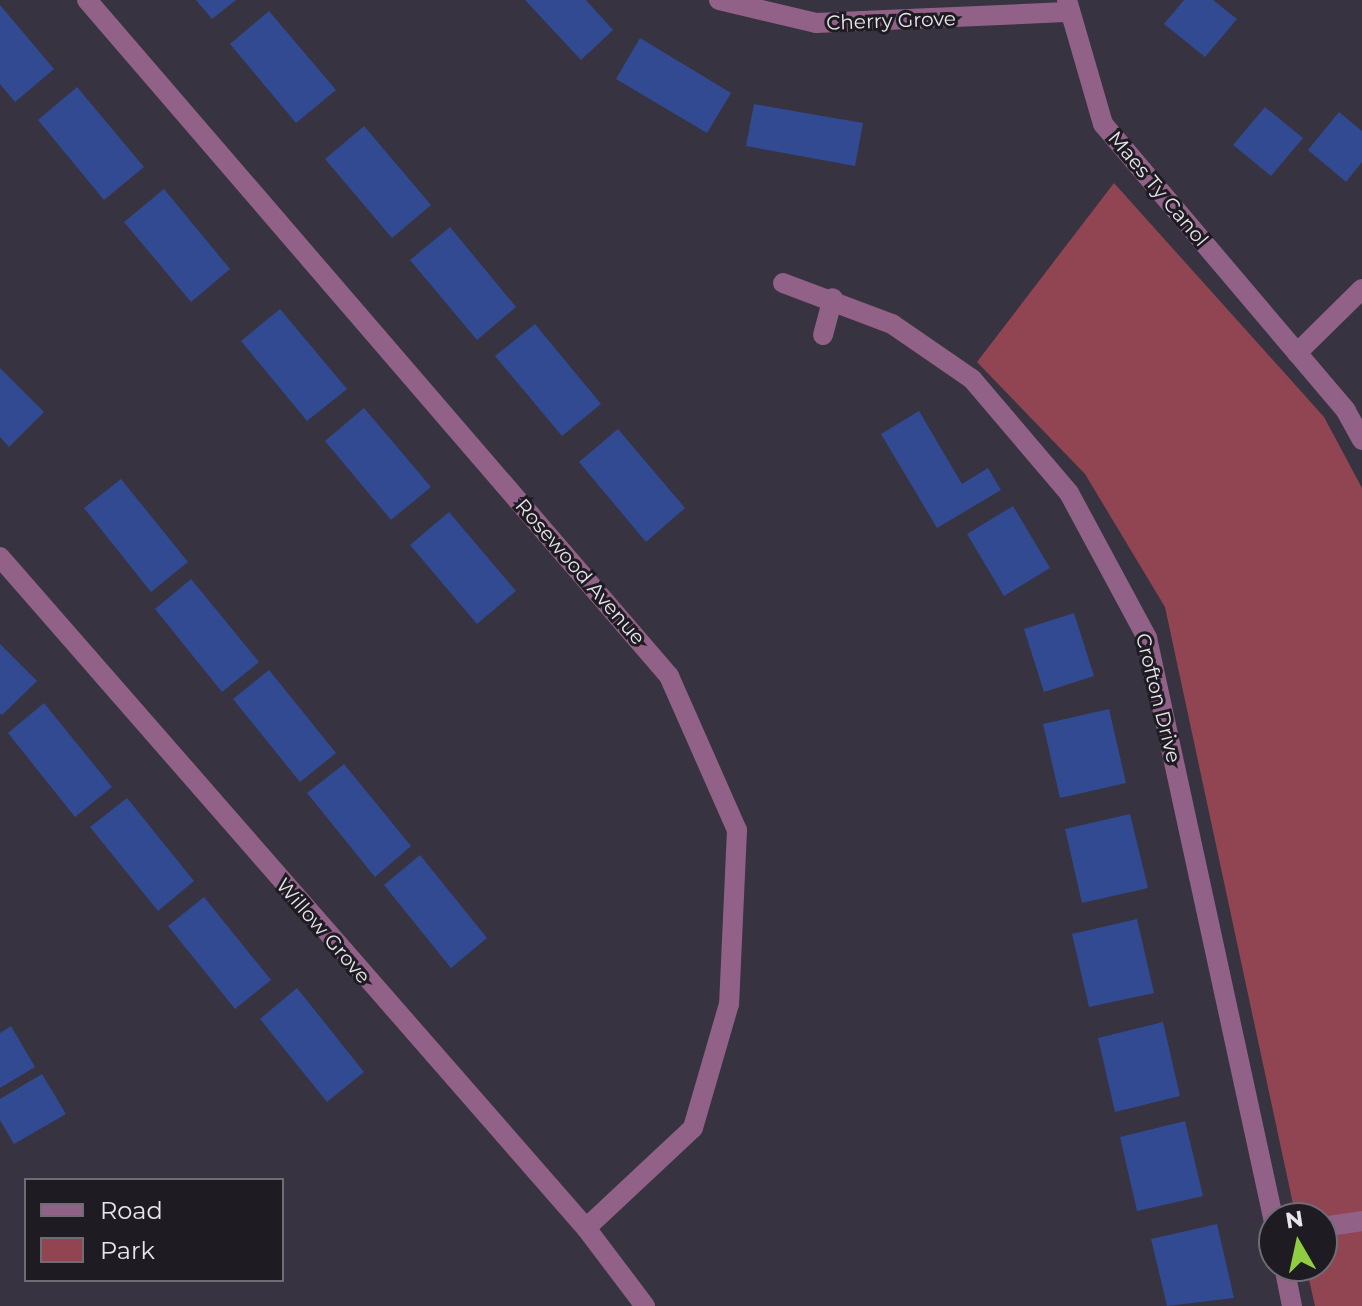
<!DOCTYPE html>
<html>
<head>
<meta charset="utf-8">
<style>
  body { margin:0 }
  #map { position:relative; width:1362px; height:1306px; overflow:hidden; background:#383340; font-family:Montserrat,sans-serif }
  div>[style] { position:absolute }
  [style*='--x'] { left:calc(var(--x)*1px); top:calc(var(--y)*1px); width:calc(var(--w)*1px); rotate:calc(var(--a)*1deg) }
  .green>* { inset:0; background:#914553 }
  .building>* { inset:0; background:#314a92 }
  .minor>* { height:20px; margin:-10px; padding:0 10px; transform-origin:10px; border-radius:10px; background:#926187 }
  span { translate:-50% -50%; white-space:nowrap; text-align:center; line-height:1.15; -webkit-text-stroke:6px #1e1c22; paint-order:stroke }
  .street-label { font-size:20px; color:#e8e5ed }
  .legend { position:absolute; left:24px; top:1178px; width:260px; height:104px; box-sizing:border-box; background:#1e1c22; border:2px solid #6f6c73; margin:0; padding:10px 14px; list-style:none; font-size:24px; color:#e8e5ed }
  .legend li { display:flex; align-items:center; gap:16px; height:40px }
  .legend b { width:40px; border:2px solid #6f6c73 }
  .north { position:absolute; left:1258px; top:1202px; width:80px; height:80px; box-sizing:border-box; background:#1e1c22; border:2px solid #6f6c73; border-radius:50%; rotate:351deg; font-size:22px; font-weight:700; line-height:32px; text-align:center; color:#e8e5ed }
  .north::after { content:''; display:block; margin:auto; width:28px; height:36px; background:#90cd41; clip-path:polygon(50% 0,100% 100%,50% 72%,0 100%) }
</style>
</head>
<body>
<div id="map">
  <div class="green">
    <i style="clip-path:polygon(1114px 183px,1324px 417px,1362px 488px,1362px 1306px,1315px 1306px,1306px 1266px,1322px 1266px,1322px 1218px,1296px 1218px,1165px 607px,1085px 474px,977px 362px)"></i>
  </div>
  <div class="building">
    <i style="clip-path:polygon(196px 0,236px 0,212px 19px)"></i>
    <i style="clip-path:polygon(525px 0,586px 0,613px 30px,581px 60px)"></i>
    <i style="clip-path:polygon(1184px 0,1213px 0,1237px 19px,1205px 57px,1164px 24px)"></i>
    <i style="clip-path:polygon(0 5px,54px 69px,15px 102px,0 84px)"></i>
    <i style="clip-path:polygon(269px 11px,336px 90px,296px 123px,230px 44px)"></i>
    <i style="clip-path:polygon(640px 38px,731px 93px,707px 133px,616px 79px)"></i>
    <i style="clip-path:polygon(77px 87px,144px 167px,104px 200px,38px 120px)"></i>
    <i style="clip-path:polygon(754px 104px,863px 123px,855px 166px,746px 146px)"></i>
    <i style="clip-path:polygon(1265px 107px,1303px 138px,1271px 176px,1233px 145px)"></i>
    <i style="clip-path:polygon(1339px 112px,1362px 131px,1362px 162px,1346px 182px,1308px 150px)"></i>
    <i style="clip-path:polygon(364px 126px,431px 205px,392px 238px,325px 159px)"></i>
    <i style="clip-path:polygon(164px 189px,230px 269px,191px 302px,124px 222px)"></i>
    <i style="clip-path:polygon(450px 227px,516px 307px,477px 340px,410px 260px)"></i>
    <i style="clip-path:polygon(280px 309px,347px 389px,307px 421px,241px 341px)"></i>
    <i style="clip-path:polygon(535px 324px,601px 404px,562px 436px,495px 356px)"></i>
    <i style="clip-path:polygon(0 368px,44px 412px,9px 447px,0 437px)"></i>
    <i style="clip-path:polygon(364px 408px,431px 487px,391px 520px,325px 441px)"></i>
    <i style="clip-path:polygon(919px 411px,962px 484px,988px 468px,1001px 490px,937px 528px,881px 434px)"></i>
    <i style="clip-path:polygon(618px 429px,685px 508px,646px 542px,579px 462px)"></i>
    <i style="clip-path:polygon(121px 479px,188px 562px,151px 592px,84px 508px)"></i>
    <i style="clip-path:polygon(1013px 506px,1050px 568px,1004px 596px,967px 534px)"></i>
    <i style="clip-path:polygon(449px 512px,516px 591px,477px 624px,410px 545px)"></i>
    <i style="clip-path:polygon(191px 579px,259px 662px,222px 692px,155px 609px)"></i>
    <i style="clip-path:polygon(1074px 613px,1094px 676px,1044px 692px,1024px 629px)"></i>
    <i style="clip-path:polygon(0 644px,37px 681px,2px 715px,0 713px)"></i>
    <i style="clip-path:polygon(269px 670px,336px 753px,300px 782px,233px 699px)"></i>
    <i style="clip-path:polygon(44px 703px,112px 787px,75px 817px,8px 733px)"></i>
    <i style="clip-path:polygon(1109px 709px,1126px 783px,1060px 798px,1043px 724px)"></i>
    <i style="clip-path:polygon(344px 764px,411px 846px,375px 877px,307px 793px)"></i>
    <i style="clip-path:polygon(127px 798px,194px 881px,158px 911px,90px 827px)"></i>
    <i style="clip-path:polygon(1130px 814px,1148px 888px,1082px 903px,1065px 829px)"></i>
    <i style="clip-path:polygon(420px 855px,487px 938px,451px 968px,384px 885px)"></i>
    <i style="clip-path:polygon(204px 897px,271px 980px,235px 1009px,168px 926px)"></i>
    <i style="clip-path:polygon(1137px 919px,1154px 993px,1089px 1007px,1072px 934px)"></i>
    <i style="clip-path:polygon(297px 988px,364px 1072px,327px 1102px,260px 1019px)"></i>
    <i style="clip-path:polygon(1163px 1022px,1180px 1096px,1115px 1112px,1098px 1038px)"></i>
    <i style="clip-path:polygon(11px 1026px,35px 1067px,0 1088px,0 1033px)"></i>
    <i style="clip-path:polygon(42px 1074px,66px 1114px,14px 1144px,0 1120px,0 1099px)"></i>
    <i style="clip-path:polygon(1185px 1121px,1203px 1196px,1137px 1211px,1120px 1137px)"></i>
    <i style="clip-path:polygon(1217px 1224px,1234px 1298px,1167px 1306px,1151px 1239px)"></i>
  </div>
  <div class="minor">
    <i style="--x:87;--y:0;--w:892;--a:49.27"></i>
    <i style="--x:669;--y:676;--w:168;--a:66.2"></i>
    <i style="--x:737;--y:830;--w:174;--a:92.6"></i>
    <i style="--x:729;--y:1004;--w:129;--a:106.2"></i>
    <i style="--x:693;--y:1128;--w:146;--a:136.9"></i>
    <i style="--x:719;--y:0;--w:100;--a:13.3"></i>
    <i style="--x:816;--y:23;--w:250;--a:-2.5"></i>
    <i style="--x:1067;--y:0;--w:129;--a:73.8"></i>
    <i style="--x:1103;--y:124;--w:376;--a:49.7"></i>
    <i style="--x:1346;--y:411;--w:33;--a:61"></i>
    <i style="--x:783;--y:283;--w:116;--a:20.6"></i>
    <i style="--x:892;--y:324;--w:97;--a:34.5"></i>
    <i style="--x:972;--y:379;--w:150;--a:49.6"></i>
    <i style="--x:1069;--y:493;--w:165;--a:61.7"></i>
    <i style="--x:1147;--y:638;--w:598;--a:77.73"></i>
    <i style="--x:823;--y:335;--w:38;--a:-75"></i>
    <i style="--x:1297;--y:353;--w:91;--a:-44.6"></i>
    <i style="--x:0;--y:557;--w:891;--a:48.87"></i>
    <i style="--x:586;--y:1228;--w:98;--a:52.9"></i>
    <i style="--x:1322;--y:1227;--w:40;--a:-8.5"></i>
    <i style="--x:1284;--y:1266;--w:41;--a:78.7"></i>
  </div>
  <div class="street-label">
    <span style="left:891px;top:21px;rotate:-2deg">Cherry Grove</span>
    <span style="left:1158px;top:189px;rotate:50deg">Maes Ty Canol</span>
    <span style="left:580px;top:572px;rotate:49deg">Rosewood Avenue</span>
    <span style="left:1158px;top:698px;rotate:76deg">Crofton Drive</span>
    <span style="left:323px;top:931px;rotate:49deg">Willow Grove</span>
  </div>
  <ul class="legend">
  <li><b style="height:10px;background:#926187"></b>Road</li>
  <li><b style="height:22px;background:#914553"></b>Park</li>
  </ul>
  <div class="north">N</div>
</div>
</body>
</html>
